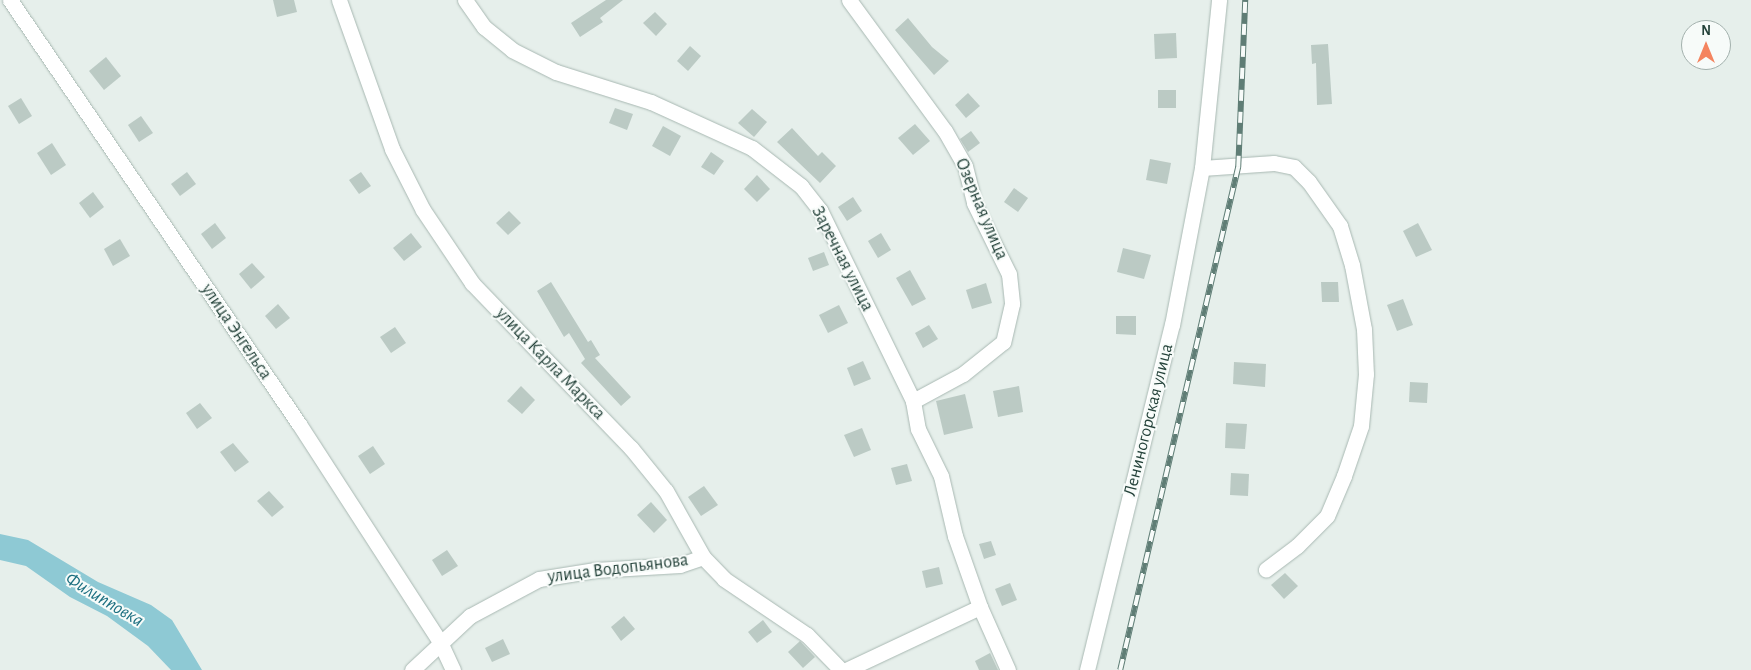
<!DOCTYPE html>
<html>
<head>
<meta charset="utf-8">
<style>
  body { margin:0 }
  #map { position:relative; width:1751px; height:670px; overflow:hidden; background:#e6efeb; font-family:"Alegreya Sans",sans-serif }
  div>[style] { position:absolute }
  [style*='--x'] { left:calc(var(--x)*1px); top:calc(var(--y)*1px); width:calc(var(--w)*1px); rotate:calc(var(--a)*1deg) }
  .water>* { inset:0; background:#8ec9d4 }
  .building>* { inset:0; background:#bbcac4 }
  .roads { filter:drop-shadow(0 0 1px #a8b8b2) drop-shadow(0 0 1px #a8b8b2) }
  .minor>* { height:15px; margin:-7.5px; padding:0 7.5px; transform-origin:7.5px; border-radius:7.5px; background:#fff }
  .rail>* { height:5.5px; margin-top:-2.75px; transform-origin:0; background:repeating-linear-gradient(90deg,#f7fbf9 0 11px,#5f7d75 0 22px); box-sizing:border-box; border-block:1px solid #5f7d75 }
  span { translate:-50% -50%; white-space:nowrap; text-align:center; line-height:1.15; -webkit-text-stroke:4px #f7fbf9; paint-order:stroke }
  .street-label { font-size:18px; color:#24423a }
  .water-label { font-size:19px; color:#1c6f80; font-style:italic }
  .north { position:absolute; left:1681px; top:20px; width:50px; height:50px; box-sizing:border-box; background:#f7fbf9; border:1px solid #a3b1ad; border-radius:50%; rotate:0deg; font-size:14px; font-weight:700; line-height:20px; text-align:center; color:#24423a }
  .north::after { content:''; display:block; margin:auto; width:18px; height:22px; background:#f4845f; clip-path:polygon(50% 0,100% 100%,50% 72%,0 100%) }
</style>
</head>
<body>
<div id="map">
  <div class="water">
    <i style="clip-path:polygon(0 534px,28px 540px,98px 582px,151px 605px,172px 620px,202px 670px,171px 670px,148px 646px,107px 616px,70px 597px,26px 566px,0 560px)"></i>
  </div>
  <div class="building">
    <i style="clip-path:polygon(273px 0,294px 0,297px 12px,277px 17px)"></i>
    <i style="clip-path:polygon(606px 0,623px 0,600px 18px,603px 22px,580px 37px,571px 23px)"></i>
    <i style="clip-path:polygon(655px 12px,667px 24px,656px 36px,643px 23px)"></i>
    <i style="clip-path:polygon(908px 18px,932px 47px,949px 61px,934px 75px,895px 30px)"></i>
    <i style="clip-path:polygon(1176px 33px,1177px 58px,1155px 59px,1154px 34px)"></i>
    <i style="clip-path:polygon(1328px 44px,1332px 104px,1317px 105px,1316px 63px,1312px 64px,1311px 45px)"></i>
    <i style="clip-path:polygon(690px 46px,701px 56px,688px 71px,677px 61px)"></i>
    <i style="clip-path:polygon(106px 57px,121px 76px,104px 90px,89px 71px)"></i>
    <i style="clip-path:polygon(1158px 90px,1176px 90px,1176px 108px,1158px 108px)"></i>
    <i style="clip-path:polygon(968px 93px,980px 106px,966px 118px,955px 105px)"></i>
    <i style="clip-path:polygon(21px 98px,32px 116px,19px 124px,8px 106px)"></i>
    <i style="clip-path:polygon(615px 108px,633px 114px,627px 130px,609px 123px)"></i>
    <i style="clip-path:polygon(752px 109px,767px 122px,754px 137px,738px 123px)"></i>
    <i style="clip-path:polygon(141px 116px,153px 133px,139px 142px,128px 125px)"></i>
    <i style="clip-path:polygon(915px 124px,930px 141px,913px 155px,898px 138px)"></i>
    <i style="clip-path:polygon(663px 126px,681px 136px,670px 156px,652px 146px)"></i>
    <i style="clip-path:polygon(792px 128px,818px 156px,822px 152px,836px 166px,820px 183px,777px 142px)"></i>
    <i style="clip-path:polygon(971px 131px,980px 143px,968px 152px,960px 139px)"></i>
    <i style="clip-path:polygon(52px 143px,66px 165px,51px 175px,37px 153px)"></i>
    <i style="clip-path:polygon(711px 152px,724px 161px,714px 175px,701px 167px)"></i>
    <i style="clip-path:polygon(1150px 159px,1171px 163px,1167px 184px,1146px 180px)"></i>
    <i style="clip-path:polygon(187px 172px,196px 184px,180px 196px,171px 184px)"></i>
    <i style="clip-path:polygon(361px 172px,371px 186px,359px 194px,349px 180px)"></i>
    <i style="clip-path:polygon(757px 175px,770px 189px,757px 202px,744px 189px)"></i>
    <i style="clip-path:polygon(1014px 188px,1028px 198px,1018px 212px,1004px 202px)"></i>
    <i style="clip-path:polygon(93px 192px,104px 207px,90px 218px,79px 203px)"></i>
    <i style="clip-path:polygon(853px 197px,862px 211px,847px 221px,838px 207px)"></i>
    <i style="clip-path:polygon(509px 211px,521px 223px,508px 235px,496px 223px)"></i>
    <i style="clip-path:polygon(215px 223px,226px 238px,212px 249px,201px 234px)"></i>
    <i style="clip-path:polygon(1418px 223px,1432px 250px,1416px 257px,1403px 231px)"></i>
    <i style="clip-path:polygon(411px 233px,422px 247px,404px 261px,393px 248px)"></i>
    <i style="clip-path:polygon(881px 233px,891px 250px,878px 258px,868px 241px)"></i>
    <i style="clip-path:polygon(120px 239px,130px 256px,113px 266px,104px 249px)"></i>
    <i style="clip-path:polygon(1123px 248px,1151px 255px,1144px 279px,1117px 272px)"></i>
    <i style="clip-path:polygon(824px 252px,829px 265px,813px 271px,808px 258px)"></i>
    <i style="clip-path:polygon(252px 263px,265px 277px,251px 289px,239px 274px)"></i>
    <i style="clip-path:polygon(910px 270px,926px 299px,912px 306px,896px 278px)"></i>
    <i style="clip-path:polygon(551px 282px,588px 342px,591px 340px,600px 355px,595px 358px,631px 397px,621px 406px,581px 363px,585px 359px,569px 333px,564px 337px,537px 291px)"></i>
    <i style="clip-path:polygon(1321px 282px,1338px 282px,1339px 302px,1322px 302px)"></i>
    <i style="clip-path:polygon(986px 283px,992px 303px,972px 309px,966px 290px)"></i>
    <i style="clip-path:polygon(1403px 299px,1413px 325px,1397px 331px,1387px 305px)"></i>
    <i style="clip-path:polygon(278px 304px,290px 318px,276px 329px,265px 316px)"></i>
    <i style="clip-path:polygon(839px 305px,848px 323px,828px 333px,819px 315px)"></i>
    <i style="clip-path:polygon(1116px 316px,1136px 316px,1136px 335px,1116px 334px)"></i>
    <i style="clip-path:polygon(929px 325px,938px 339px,923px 348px,915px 333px)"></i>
    <i style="clip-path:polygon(395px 327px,406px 343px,391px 353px,380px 337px)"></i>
    <i style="clip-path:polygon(863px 361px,871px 379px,854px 386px,847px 368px)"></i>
    <i style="clip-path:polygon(1234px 362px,1266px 364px,1265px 387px,1233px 384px)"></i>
    <i style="clip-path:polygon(1410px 382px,1428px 383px,1427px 403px,1409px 402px)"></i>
    <i style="clip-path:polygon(521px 386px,535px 400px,522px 414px,507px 401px)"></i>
    <i style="clip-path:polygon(1019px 386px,1023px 412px,998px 417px,993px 391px)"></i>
    <i style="clip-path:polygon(965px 394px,973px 428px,944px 435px,936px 401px)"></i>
    <i style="clip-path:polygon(200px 403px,212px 418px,197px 429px,186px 413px)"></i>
    <i style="clip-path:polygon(1226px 423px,1247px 424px,1245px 449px,1225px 448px)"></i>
    <i style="clip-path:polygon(862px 428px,871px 450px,854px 457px,844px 435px)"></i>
    <i style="clip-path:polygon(233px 443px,249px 462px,235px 472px,220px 452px)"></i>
    <i style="clip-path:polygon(373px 446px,385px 464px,370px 474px,358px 456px)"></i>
    <i style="clip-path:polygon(907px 464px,912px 481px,896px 485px,891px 468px)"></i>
    <i style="clip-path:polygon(1231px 473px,1249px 474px,1248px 496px,1230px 495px)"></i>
    <i style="clip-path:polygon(704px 486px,718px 505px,701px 516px,688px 497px)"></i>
    <i style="clip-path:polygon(269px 491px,284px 507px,272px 517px,257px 501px)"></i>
    <i style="clip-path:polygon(651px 502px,667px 520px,654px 533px,637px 515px)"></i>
    <i style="clip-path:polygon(991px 541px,996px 555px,984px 559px,979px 544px)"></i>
    <i style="clip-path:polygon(447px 550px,458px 566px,442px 576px,432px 560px)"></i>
    <i style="clip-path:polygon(939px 567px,943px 584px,926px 588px,922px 571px)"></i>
    <i style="clip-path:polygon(1285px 573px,1298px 586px,1284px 599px,1271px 585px)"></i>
    <i style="clip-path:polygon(1010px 583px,1017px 600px,1002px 606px,995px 589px)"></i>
    <i style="clip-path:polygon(624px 616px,635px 629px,621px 641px,611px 627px)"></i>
    <i style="clip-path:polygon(763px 620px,772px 632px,757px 643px,748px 632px)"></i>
    <i style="clip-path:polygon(503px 639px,510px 654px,492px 662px,485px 648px)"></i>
    <i style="clip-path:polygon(800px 641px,815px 657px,803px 668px,788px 652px)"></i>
    <i style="clip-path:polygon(990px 653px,998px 670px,979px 670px,975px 661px)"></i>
  </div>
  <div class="roads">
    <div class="minor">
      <i style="--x:10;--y:0;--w:513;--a:55.72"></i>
      <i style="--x:299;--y:424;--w:260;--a:57.1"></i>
      <i style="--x:440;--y:642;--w:31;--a:65"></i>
      <i style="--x:339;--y:0;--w:158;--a:70.4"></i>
      <i style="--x:392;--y:149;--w:68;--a:63.1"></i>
      <i style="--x:423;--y:210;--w:88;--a:56.1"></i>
      <i style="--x:472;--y:283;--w:229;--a:46.1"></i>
      <i style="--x:631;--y:448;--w:55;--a:50.9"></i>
      <i style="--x:666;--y:491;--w:76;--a:60.7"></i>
      <i style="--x:703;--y:557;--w:30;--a:46"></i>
      <i style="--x:724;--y:579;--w:100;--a:34"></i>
      <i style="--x:807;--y:635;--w:49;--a:45.8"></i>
      <i style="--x:465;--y:0;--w:33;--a:55"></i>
      <i style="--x:484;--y:27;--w:36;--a:39"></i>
      <i style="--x:512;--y:50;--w:49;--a:26.6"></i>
      <i style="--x:556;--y:72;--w:100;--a:17.5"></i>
      <i style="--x:651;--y:102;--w:111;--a:24.5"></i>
      <i style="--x:752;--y:148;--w:62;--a:37.8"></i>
      <i style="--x:801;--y:186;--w:31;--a:52"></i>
      <i style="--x:820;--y:210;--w:212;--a:64"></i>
      <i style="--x:913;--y:401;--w:28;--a:80"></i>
      <i style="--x:918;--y:429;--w:52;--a:63.9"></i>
      <i style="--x:941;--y:476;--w:62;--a:76.9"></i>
      <i style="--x:955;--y:536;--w:75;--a:70.6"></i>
      <i style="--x:980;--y:607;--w:69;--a:66"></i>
      <i style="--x:849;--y:0;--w:162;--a:53.8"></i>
      <i style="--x:945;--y:131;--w:40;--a:60.3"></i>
      <i style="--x:965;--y:166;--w:38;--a:76"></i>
      <i style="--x:974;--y:203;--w:79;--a:63.8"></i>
      <i style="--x:1009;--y:274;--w:30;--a:84"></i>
      <i style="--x:1012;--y:304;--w:39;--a:103"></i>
      <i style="--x:1003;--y:342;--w:51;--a:141.3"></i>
      <i style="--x:963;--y:374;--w:57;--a:151.6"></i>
      <i style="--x:1202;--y:168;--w:72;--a:-4"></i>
      <i style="--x:1274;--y:163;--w:20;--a:11"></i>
      <i style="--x:1294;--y:167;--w:21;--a:45"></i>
      <i style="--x:1309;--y:182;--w:54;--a:54.8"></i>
      <i style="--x:1340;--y:226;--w:41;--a:72.9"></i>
      <i style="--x:1352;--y:265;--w:65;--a:79.4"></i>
      <i style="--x:1364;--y:329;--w:45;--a:87.5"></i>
      <i style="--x:1366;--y:374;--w:52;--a:95.5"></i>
      <i style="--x:1361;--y:426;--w:53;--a:108.8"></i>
      <i style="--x:1344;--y:476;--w:43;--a:113"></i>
      <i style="--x:1327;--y:516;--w:42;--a:135"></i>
      <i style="--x:1297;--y:546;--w:39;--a:143"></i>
      <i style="--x:412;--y:670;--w:79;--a:-43"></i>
      <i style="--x:470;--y:616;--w:78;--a:-28.2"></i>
      <i style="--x:539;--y:579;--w:57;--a:-9.1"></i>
      <i style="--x:595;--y:570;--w:85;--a:-3.4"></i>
      <i style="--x:680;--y:565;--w:24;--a:-19"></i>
      <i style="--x:846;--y:670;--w:148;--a:-25.2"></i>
      <i style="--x:1087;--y:670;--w:355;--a:-76.2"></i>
      <i style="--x:1172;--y:325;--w:160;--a:-79.2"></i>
      <i style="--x:1202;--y:168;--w:169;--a:-84.2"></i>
    </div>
  </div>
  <div class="rail">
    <i style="--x:1120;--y:670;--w:517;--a:-76.8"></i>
    <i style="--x:1238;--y:167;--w:167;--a:-87.6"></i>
  </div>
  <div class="street-label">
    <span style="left:981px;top:209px;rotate:67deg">Озерная улица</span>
    <span style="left:842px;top:259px;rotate:63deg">Заречная улица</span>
    <span style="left:236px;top:332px;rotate:56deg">улица Энгельса</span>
    <span style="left:550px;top:364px;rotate:46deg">улица Карла Маркса</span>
    <span style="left:1149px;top:420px;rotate:-76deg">Лениногорская улица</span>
    <span style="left:618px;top:569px;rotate:-7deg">улица Водопьянова</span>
  </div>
  <div class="water-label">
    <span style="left:104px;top:600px;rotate:31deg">Филипповка</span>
  </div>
  <div class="north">N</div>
</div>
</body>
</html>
